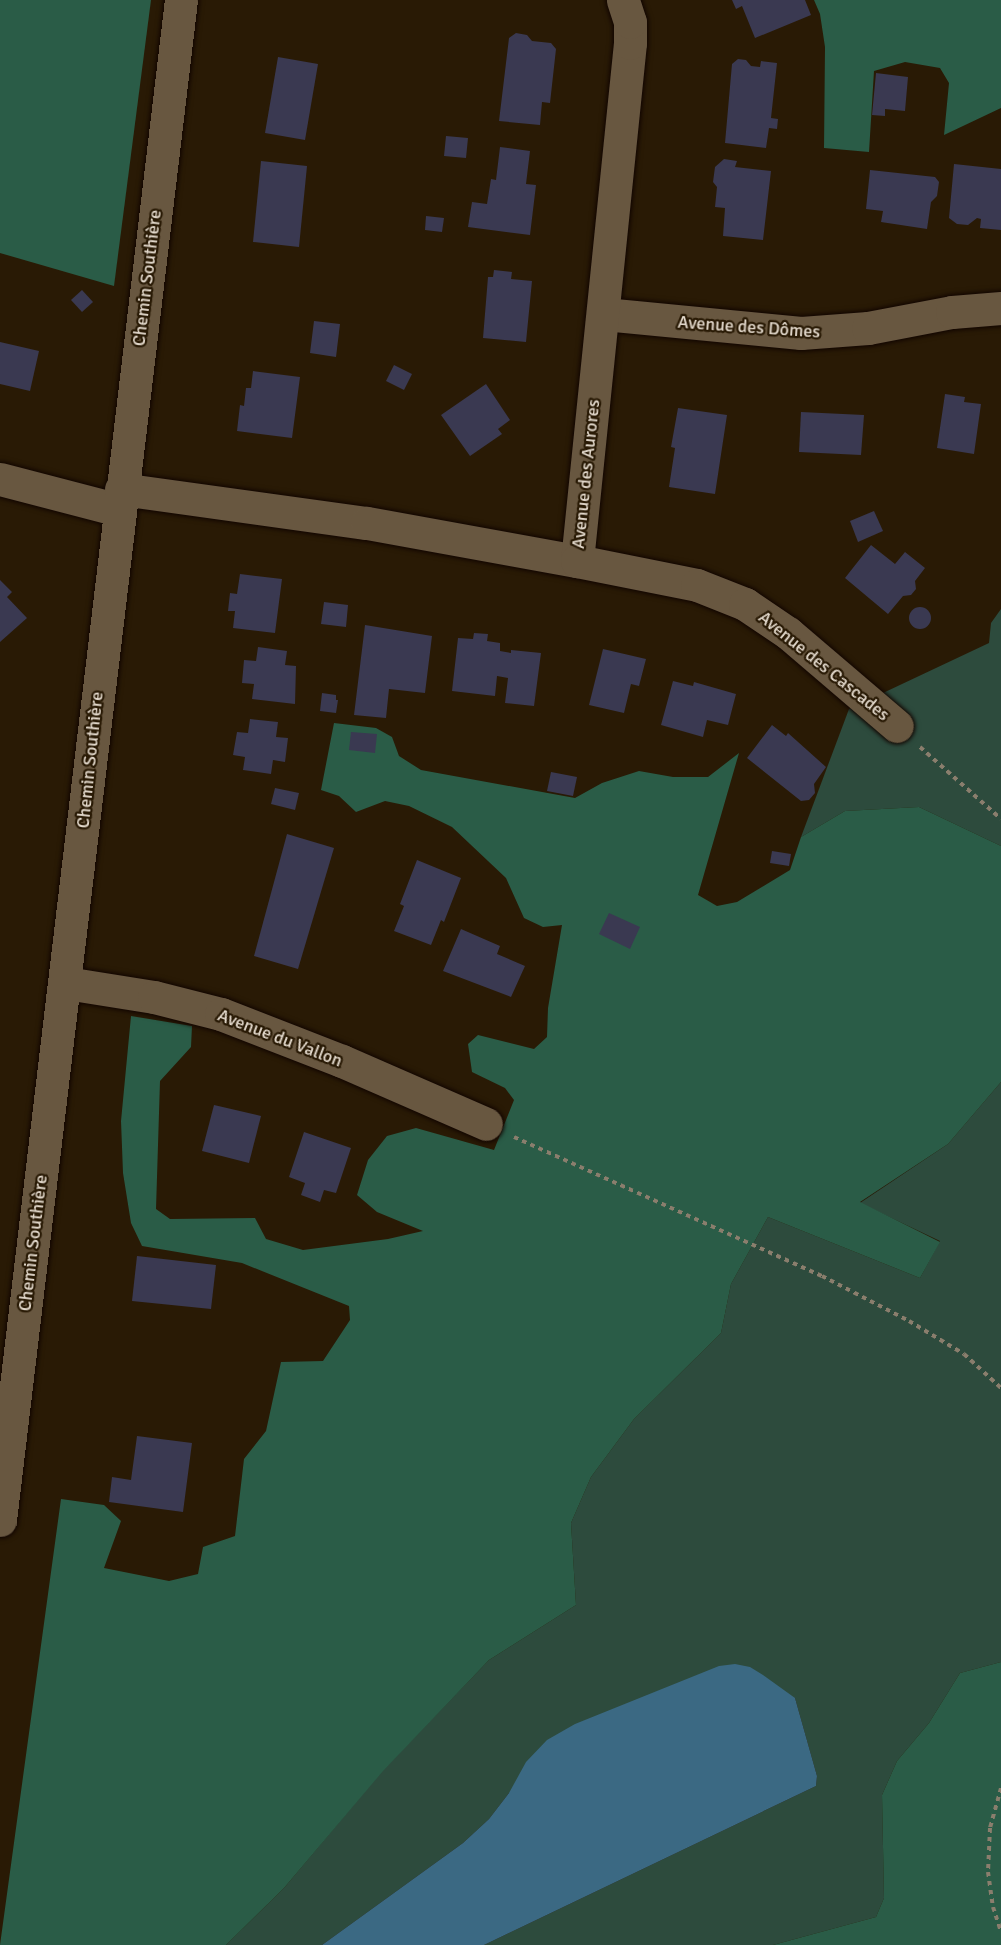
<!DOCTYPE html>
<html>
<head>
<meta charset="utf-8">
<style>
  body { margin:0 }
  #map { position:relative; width:1001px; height:1945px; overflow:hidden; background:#291a05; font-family:Signika,sans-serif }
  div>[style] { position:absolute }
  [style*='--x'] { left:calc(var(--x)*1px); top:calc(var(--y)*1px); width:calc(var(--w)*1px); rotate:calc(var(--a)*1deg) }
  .green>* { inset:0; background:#2d4b3d }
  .forest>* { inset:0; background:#2a5c47 }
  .water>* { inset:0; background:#3b6983 }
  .building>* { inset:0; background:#3a3951 }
  .round { border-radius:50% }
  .path>* { height:4px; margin-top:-2px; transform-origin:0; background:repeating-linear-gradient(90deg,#8a7e6d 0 4.5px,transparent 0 9px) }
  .roads { filter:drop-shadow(0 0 2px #110500) drop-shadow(0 0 2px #110500) }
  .minor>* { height:33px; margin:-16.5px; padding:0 16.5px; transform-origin:16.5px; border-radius:16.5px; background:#685740 }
  .tertiary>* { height:33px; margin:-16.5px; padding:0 16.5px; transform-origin:16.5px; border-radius:16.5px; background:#685740 }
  span { translate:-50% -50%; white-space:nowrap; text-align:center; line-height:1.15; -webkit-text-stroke:4.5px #291a05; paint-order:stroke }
  .street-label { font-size:18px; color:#e4dacd }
</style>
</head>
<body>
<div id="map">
  <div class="green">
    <i style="clip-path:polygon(1001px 609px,1001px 846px,919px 807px,845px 811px,801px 837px,849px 709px,989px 643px,991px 623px)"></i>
    <i style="clip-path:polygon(1001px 1082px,1001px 1662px,960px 1673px,929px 1723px,897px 1761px,882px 1795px,884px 1898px,876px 1917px,773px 1945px,484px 1945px,816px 1786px,817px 1776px,795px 1698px,509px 1793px,489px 1819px,463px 1843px,322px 1945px,226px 1945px,284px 1888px,382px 1771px,489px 1660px,576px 1605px,571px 1523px,591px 1477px,634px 1419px,721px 1333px,731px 1284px,768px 1217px,920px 1278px,940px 1241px,860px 1203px,948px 1144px)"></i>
  </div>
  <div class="forest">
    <i style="clip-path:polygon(0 0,151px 0,114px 286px,0 253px)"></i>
    <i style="clip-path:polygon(814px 0,1001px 0,1001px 108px,944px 135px,949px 83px,940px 68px,905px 62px,874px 71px,869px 152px,824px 148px,825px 47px,820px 14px)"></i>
    <i style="clip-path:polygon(334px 723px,376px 728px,392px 737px,399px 756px,421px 770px,575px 798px,602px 783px,639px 771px,673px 777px,708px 777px,739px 753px,698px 895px,717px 906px,737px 902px,790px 870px,801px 837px,845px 811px,919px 807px,1001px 846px,1001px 1082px,948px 1144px,860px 1202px,940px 1242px,920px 1278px,768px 1217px,731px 1284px,721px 1333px,634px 1419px,591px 1477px,571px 1523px,576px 1605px,489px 1660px,383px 1771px,284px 1888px,226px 1945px,0 1945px,61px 1499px,104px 1505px,121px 1521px,104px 1568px,169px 1581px,198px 1574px,203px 1547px,235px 1536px,244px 1459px,266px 1431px,281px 1362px,323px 1361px,350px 1320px,349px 1306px,242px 1263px,142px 1246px,131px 1223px,123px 1173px,121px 1121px,131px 1016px,192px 1026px,191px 1047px,160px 1081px,156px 1209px,170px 1219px,255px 1218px,266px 1239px,303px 1250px,388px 1239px,423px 1231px,377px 1212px,357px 1195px,368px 1160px,387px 1136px,416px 1128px,494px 1150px,514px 1100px,505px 1088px,472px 1072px,468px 1044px,478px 1035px,534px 1049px,547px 1037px,548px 1008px,562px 925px,543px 927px,524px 918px,506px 878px,452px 827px,409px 806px,385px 801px,356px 812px,339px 796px,321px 790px)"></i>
    <i style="clip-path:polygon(1001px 1662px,1001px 1945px,773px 1945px,876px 1917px,884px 1898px,882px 1795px,897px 1761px,929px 1723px,960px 1673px)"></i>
  </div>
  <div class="water">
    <i style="clip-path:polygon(735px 1664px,750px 1667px,763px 1675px,795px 1698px,817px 1776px,816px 1786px,484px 1945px,322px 1945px,463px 1843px,489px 1819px,509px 1793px,526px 1762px,547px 1740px,575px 1724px,719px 1666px)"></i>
  </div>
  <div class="building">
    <i style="clip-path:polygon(732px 0,805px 0,811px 15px,755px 38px,742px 6px,736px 9px)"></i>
    <i style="clip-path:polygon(516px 33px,527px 35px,532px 41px,551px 43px,556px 49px,550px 103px,542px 102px,540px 125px,499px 121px,509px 38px)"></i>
    <i style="clip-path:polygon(278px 57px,318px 64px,305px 140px,265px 133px)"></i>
    <i style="clip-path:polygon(738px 59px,746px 60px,751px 66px,760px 67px,761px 61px,777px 63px,771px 118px,778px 119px,777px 129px,769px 128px,766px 148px,725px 143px,732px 64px)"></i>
    <i style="clip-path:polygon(876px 73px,908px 77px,905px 111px,885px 109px,885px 116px,872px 115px)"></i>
    <i style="clip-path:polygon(446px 136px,468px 138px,466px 158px,444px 156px)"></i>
    <i style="clip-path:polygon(500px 147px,530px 151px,526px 184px,536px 185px,530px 235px,468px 227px,472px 202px,487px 204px,491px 179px,496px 180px)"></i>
    <i style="clip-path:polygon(724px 159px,737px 161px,735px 167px,771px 171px,763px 240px,723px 236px,725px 208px,715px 207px,717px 187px,713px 182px,715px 167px)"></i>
    <i style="clip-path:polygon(261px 161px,307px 166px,299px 247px,253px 242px)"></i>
    <i style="clip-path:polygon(954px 164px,1001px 169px,1001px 230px,980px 228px,981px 219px,977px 218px,968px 225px,957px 224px,949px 218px)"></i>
    <i style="clip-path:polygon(870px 170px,935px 177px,939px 182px,937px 196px,931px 202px,927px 229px,881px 222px,883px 211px,866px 209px)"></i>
    <i style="clip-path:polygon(426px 216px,444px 218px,442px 232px,425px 230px)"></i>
    <i style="clip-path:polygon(494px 270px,512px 272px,511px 279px,532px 281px,526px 342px,483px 338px,488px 277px,493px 277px)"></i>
    <i style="clip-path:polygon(82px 290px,93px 302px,82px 312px,71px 300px)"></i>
    <i style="clip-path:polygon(314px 321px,340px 324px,336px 357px,310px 353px)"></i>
    <i style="clip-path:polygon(0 342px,39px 351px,30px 391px,0 384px)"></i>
    <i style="clip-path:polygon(394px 365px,412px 374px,404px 390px,386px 381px)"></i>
    <i style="clip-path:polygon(253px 371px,300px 377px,292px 438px,237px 431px,240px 405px,244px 406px,246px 388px,251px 388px)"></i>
    <i style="clip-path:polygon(486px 384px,510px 420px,498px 429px,502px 434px,470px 456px,441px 415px)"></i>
    <i style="clip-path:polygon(945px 394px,965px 397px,964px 402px,981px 404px,974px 454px,937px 448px)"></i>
    <i style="clip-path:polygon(678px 408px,727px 415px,715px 494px,669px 487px,675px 448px,671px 447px)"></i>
    <i style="clip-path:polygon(801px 412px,864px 415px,861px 455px,799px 452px)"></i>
    <i style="clip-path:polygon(874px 511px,883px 531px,858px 542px,850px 521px)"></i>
    <i style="clip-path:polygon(871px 545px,895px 564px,905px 552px,925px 568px,915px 581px,916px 589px,911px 595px,903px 596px,888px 614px,845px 578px)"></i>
    <i style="clip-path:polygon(240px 574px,282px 579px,275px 633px,233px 628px,235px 611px,228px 611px,230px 593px,237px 594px)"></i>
    <i style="clip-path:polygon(0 580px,12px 592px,7px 597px,27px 618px,0 642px)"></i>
    <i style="clip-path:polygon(324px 602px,348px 605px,346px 627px,321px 624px)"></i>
    <i class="round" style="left:909px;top:607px;width:22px;height:22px"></i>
    <i style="clip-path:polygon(365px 625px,432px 636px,425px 693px,389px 689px,386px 718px,354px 715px)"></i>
    <i style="clip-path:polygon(474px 633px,488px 634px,487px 641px,500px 643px,500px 651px,511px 653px,511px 650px,541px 653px,534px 706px,505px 703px,508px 678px,497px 676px,495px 696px,452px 691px,458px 638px,473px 639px)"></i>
    <i style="clip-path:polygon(258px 647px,287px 651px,285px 665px,296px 666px,295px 704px,252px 699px,254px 684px,242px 683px,244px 660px,256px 661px)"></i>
    <i style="clip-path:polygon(603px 649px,646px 659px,639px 686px,631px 684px,624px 713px,589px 705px)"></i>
    <i style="clip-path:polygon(673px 681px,693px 686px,694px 682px,736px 694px,728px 725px,707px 720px,703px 737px,661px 725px)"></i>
    <i style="clip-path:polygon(322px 693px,336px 695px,336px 700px,338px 700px,336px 713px,320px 711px)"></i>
    <i style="clip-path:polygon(250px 719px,278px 722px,276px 737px,288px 738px,285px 762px,273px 760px,271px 774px,243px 770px,245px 757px,233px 755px,237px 732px,248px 733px)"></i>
    <i style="clip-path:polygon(772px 725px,786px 736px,788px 733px,826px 767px,814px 784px,815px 793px,809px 800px,801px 801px,747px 758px)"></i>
    <i style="clip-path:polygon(351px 732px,377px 734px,375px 753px,349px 750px)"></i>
    <i style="clip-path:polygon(551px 772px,577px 777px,573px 796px,547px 791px)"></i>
    <i style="clip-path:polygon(275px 788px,299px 793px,295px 810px,271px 804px)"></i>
    <i style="clip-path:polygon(287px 834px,334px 848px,298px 969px,254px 956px)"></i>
    <i style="clip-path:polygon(772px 851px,791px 854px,789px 866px,770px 863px)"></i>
    <i style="clip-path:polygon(417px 860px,461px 878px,444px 922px,441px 920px,431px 945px,394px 931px,404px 906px,400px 904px)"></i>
    <i style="clip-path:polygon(609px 913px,640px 927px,630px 949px,599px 934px)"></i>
    <i style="clip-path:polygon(461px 929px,500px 946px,497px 954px,525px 966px,511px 997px,443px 971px)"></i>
    <i style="clip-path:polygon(214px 1105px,261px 1116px,249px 1163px,202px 1151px)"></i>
    <i style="clip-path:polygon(304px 1132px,351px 1148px,336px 1193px,324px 1190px,320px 1202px,301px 1195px,305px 1183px,289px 1177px)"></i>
    <i style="clip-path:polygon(137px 1256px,216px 1265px,211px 1309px,132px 1301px)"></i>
    <i style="clip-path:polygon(137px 1436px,192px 1443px,183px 1512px,109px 1502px,112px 1477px,131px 1480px)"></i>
  </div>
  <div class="path">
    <i style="--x:920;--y:747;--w:108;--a:41.6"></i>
    <i style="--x:514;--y:1137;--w:338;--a:24.3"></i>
    <i style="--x:822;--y:1276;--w:98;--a:27.3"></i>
    <i style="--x:909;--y:1321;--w:64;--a:31"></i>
    <i style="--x:964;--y:1354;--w:50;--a:42.6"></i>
    <i style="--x:1001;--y:1788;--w:41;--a:105.4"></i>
    <i style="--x:990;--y:1828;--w:44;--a:92.6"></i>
    <i style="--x:988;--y:1872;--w:35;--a:82"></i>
    <i style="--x:993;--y:1907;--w:25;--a:72"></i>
  </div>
  <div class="roads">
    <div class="minor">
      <i style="--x:604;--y:314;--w:198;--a:5.5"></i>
      <i style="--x:801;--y:333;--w:67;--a:-4.3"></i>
      <i style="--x:868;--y:328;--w:86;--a:-10.8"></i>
      <i style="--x:952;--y:312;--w:49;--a:-4.7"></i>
      <i style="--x:0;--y:479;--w:123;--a:14.6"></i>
      <i style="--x:121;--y:489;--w:248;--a:7.9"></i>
      <i style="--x:367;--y:523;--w:213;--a:10.3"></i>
      <i style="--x:577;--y:561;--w:521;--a:-84.16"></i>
      <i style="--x:630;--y:43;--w:21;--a:-90"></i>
      <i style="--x:630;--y:22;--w:23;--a:-108"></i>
      <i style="--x:577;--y:561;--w:122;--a:11.3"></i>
      <i style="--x:697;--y:585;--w:52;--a:21.6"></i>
      <i style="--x:745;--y:604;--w:52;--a:34"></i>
      <i style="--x:788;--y:633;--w:143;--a:40.5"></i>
      <i style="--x:66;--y:983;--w:89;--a:9"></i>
      <i style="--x:154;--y:997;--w:69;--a:14.2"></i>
      <i style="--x:221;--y:1014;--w:130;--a:21.2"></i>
      <i style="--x:342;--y:1061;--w:157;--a:23.6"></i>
    </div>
    <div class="tertiary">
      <i style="--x:0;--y:1520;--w:1531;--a:-83.21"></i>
    </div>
  </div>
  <div class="street-label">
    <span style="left:147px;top:278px;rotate:-83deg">Chemin Southière</span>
    <span style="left:749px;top:327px;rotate:4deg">Avenue des Dômes</span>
    <span style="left:586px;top:474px;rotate:-84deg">Avenue des Aurores</span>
    <span style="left:824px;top:666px;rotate:39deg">Avenue des Cascades</span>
    <span style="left:90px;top:760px;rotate:-84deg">Chemin Southière</span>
    <span style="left:280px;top:1038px;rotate:21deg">Avenue du Vallon</span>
    <span style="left:33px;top:1243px;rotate:-83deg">Chemin Southière</span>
  </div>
</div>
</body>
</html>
